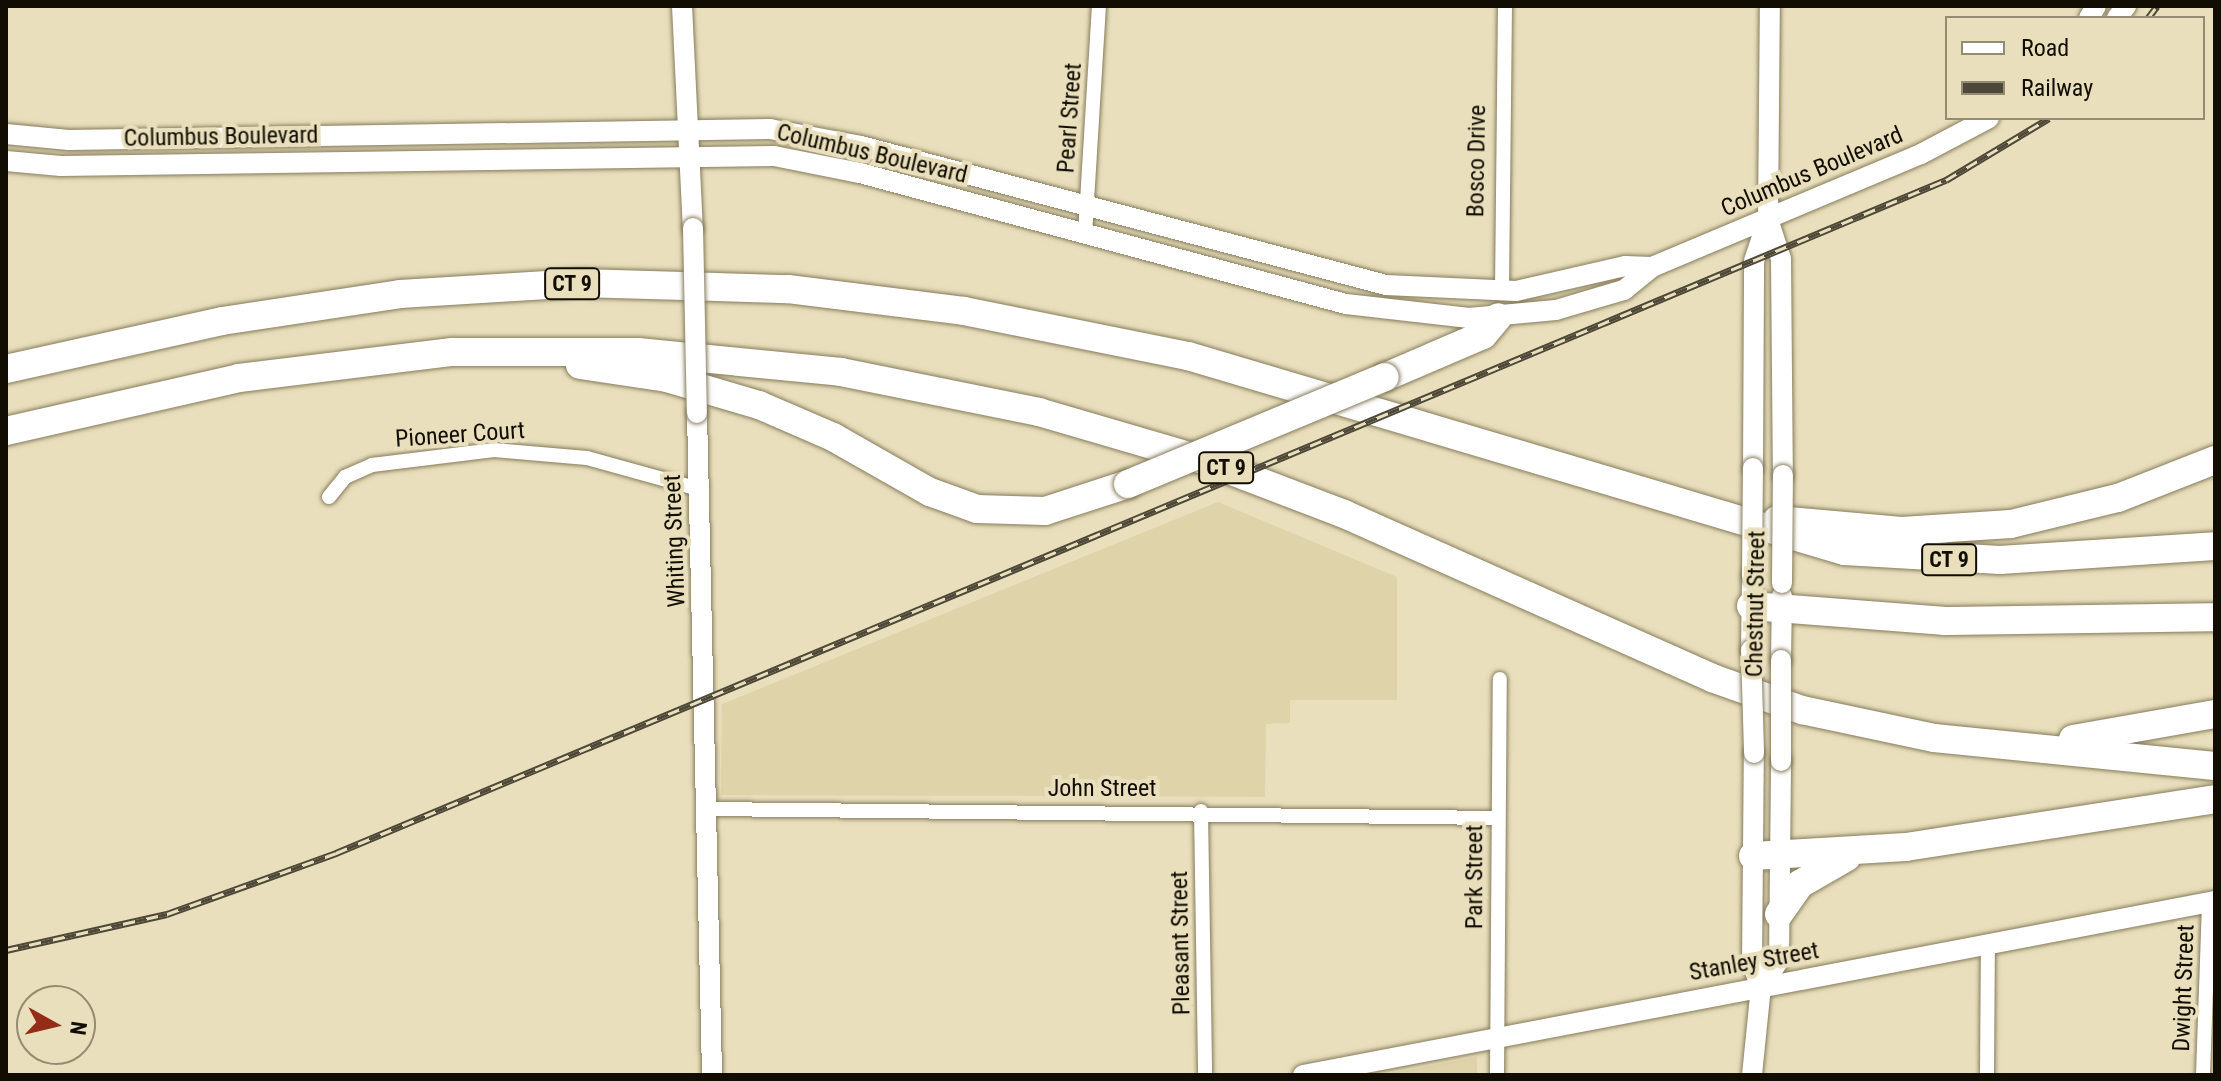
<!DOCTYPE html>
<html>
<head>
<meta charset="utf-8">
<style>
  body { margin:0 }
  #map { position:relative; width:2221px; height:1081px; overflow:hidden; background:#e9dfbc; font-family:"Roboto Condensed",sans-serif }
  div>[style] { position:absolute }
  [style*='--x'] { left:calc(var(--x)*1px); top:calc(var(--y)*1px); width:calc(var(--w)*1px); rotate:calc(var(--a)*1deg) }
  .built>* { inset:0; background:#dfd3a9 }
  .roads { filter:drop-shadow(0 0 2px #857c5c) drop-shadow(0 0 2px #857c5c) }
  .street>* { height:14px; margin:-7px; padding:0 7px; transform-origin:7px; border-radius:7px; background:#fff }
  .secondary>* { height:20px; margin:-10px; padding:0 10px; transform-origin:10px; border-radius:10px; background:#fff }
  .highway>* { height:28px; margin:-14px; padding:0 14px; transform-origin:14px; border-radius:14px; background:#fff }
  .rail>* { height:7px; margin-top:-3.5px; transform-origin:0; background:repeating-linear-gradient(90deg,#e9dfbc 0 12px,#4d4837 0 24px); box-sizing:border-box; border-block:2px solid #4d4837 }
  .bridges { filter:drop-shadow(0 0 2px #857c5c) drop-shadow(0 0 2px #857c5c) }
  .secondary-bridge>* { height:20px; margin:-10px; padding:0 10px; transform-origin:10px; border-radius:10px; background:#fff }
  .highway-bridge>* { height:28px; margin:-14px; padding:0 14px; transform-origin:14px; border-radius:14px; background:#fff }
  span { translate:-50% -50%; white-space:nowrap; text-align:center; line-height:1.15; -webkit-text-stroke:8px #e9dfbc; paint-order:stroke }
  .shield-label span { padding:2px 6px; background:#e9dfbc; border:2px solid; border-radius:6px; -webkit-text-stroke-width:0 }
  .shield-label { font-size:22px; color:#110d03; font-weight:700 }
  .street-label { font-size:24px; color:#110d03 }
  .frame { position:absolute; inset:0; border:8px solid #110d03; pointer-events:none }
  .legend { position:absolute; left:1945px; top:16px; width:260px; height:104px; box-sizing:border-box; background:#e9dfbc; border:2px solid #938b72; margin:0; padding:10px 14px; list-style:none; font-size:24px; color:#110d03 }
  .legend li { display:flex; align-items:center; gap:16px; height:40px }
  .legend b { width:40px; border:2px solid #938b72 }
  .north { position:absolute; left:16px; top:985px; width:80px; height:80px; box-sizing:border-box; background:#e9dfbc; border:2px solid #938b72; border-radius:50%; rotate:98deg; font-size:22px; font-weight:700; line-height:32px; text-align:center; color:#110d03 }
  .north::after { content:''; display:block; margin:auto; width:28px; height:36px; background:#952c17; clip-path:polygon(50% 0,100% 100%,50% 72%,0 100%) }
</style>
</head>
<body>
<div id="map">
  <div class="built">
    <i style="clip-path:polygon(1218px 502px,1397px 577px,1397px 700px,1290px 700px,1290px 723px,1266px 724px,1265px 797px,721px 795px,722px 704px)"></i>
    <i style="clip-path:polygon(1477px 1057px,1477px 1075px,1381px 1075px)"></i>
  </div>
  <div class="roads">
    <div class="street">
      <i style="--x:1085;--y:234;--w:228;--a:-86.5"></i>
      <i style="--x:1502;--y:291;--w:285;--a:-89.4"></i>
      <i style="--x:329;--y:497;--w:26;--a:-51"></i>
      <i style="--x:345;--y:477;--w:30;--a:-24"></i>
      <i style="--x:372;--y:465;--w:123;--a:-7"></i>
      <i style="--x:494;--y:450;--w:93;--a:4.9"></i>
      <i style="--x:587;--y:458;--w:116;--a:15.5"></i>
      <i style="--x:707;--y:809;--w:790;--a:0.65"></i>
      <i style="--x:1201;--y:811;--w:264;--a:89.1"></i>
      <i style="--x:1497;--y:1075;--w:396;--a:-89.6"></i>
      <i style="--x:1987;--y:1075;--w:130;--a:-89.6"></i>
      <i style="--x:2203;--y:1075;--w:173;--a:-88"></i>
    </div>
    <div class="secondary">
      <i style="--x:682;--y:6;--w:222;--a:87.2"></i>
      <i style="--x:2089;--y:18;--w:14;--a:-60"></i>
      <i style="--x:2117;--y:18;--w:15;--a:-53"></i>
      <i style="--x:6;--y:134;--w:63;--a:5.4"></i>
      <i style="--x:69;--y:140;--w:701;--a:-0.9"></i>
      <i style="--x:770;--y:129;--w:93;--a:10.6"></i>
      <i style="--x:861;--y:146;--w:543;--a:14.83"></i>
      <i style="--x:1386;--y:285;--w:130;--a:2.6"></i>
      <i style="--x:1516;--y:291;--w:112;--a:-12.9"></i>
      <i style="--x:1625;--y:266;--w:27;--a:2"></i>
      <i style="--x:6;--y:161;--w:55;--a:5.2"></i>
      <i style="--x:61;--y:166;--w:713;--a:-0.8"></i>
      <i style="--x:774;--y:156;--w:88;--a:11.2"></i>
      <i style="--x:860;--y:173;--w:503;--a:15.09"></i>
      <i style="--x:1346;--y:304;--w:124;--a:6.5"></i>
      <i style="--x:1469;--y:318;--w:87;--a:-5.3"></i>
      <i style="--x:1556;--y:310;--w:71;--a:-16.4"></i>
      <i style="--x:1624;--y:290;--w:36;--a:-39"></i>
      <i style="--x:1652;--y:267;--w:292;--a:-22.8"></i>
      <i style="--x:1921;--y:154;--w:77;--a:-27.9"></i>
      <i style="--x:1768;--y:219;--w:42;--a:72"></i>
      <i style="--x:1781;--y:259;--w:216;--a:89.5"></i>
      <i style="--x:697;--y:413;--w:662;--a:88.7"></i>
      <i style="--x:1753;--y:468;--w:207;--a:-89.7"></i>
      <i style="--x:1754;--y:261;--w:44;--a:-71.6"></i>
      <i style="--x:1768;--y:219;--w:213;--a:-89.5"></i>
      <i style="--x:1751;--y:650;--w:74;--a:-89.2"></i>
      <i style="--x:1781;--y:660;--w:64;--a:-89.1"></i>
      <i style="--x:1761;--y:987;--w:32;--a:-56"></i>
      <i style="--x:1779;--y:960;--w:199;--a:-89.4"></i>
      <i style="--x:1303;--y:1075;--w:928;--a:-10.8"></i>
      <i style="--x:1752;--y:1075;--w:88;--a:-84.2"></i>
      <i style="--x:1761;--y:987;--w:25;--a:-111"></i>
      <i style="--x:1752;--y:964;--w:211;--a:-89.5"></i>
    </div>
    <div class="highway">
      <i style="--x:580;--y:365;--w:88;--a:8.5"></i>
      <i style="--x:667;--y:378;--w:96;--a:16.4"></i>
      <i style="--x:759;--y:405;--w:81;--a:23.4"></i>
      <i style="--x:833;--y:437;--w:112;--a:29.6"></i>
      <i style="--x:930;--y:492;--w:50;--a:19.9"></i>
      <i style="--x:977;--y:509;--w:68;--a:1.7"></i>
      <i style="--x:1045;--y:511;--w:87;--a:-18"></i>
      <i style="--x:6;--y:369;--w:221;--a:-12.5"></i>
      <i style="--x:222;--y:321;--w:180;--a:-8.6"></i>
      <i style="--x:400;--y:294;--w:180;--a:-3.5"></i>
      <i style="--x:580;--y:283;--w:208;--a:1.7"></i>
      <i style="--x:788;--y:289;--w:177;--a:7.1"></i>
      <i style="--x:964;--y:311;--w:228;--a:11.4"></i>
      <i style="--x:1188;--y:356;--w:684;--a:16.55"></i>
      <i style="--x:1844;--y:551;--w:156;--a:3.3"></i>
      <i style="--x:2000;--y:560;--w:215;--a:-3.7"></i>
      <i style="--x:1385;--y:377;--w:107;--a:-23.2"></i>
      <i style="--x:1483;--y:335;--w:23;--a:-50"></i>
      <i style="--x:6;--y:431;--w:239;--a:-12.8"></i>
      <i style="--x:239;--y:378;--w:215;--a:-7"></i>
      <i style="--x:452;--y:352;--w:186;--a:0"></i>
      <i style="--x:638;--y:352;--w:204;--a:5.6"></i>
      <i style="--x:841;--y:372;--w:202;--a:11.4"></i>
      <i style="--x:1039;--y:412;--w:168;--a:16.3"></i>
      <i style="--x:1200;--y:459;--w:154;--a:20.9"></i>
      <i style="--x:1344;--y:514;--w:403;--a:24"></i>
      <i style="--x:1712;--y:678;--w:96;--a:19.6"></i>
      <i style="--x:1802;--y:710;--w:135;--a:12"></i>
      <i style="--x:1934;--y:738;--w:282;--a:5.7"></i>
      <i style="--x:1777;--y:520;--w:125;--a:5"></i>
      <i style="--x:1902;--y:531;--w:109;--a:-3.7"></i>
      <i style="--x:2011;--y:524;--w:110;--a:-13.7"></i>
      <i style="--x:2118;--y:498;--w:104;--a:-21.4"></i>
      <i style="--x:1751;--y:606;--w:195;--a:4.4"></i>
      <i style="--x:1945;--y:621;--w:270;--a:-0.8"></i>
      <i style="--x:2073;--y:739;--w:144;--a:-10"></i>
      <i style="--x:1753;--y:856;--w:153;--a:-3.4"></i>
      <i style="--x:1906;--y:847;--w:313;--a:-8.8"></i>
      <i style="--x:1779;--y:914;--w:37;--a:-55"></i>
      <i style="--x:1800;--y:884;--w:54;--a:-29.9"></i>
    </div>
  </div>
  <div class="rail">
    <i style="--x:2148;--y:18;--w:15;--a:-53"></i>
    <i style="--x:6;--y:950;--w:165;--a:-12.6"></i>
    <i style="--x:167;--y:914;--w:180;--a:-19.8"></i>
    <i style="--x:336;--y:853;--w:1745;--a:-22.69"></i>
    <i style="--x:1946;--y:180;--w:120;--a:-31"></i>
  </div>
  <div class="bridges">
    <div class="secondary-bridge">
      <i style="--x:693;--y:228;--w:185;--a:88.8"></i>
      <i style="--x:1752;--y:576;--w:108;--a:-89.5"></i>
      <i style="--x:1782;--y:583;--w:108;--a:-89.5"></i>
      <i style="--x:1751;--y:650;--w:103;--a:88.3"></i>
      <i style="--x:1781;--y:761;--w:101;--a:-90"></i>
    </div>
    <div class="highway-bridge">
      <i style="--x:1128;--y:484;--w:278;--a:-22.6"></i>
    </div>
  </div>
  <div class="shield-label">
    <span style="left:572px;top:284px">CT 9</span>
    <span style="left:1226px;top:468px">CT 9</span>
    <span style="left:1949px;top:560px">CT 9</span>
  </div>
  <div class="street-label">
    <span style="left:1070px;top:118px;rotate:-86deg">Pearl Street</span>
    <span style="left:221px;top:137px;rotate:-1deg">Columbus Boulevard</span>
    <span style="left:872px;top:154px;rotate:13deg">Columbus Boulevard</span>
    <span style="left:1477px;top:161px;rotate:-89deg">Bosco Drive</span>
    <span style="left:1812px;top:172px;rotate:-23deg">Columbus Boulevard</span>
    <span style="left:460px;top:435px;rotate:-4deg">Pioneer Court</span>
    <span style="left:675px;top:541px;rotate:-92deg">Whiting Street</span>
    <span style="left:1756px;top:604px;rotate:-89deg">Chestnut Street</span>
    <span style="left:1102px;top:789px">John Street</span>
    <span style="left:1475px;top:877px;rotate:-90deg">Park Street</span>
    <span style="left:1181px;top:943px;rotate:-91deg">Pleasant Street</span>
    <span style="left:1754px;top:962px;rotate:-10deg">Stanley Street</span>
    <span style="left:2184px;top:988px;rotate:-88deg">Dwight Street</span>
  </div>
  <div class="frame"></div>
  <ul class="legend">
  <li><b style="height:10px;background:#fff"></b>Road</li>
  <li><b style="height:10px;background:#4d4837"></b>Railway</li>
  </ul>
  <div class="north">N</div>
</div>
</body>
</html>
